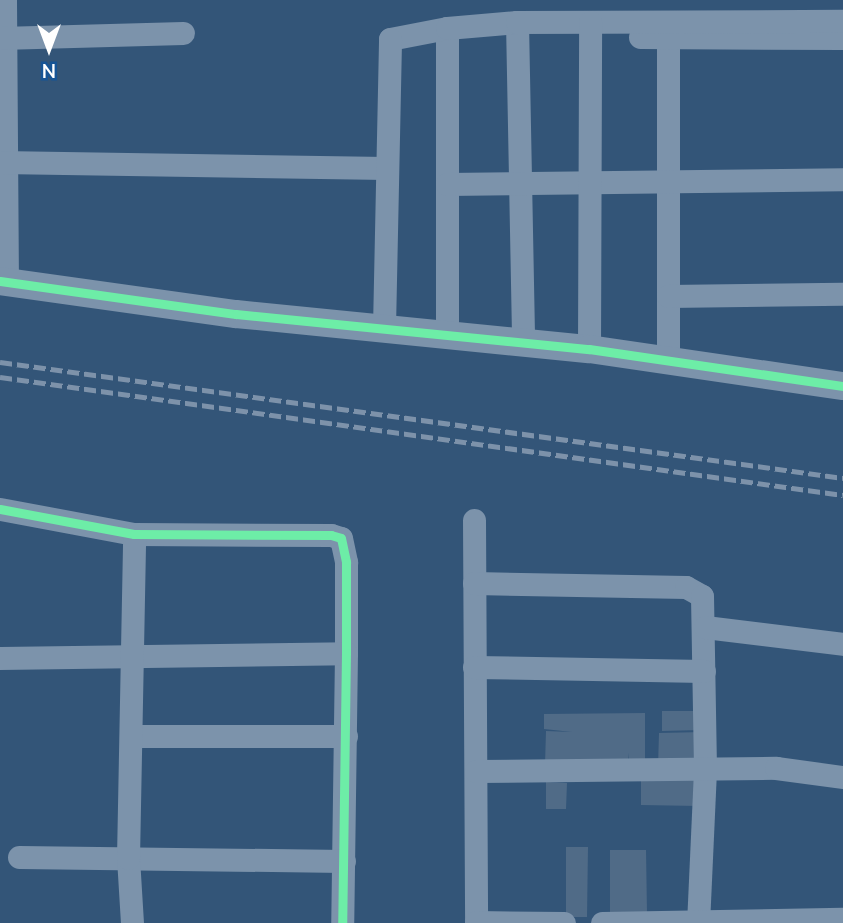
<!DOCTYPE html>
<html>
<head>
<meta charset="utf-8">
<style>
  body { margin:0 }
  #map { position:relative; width:843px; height:923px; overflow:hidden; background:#335578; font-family:"Nunito Sans",sans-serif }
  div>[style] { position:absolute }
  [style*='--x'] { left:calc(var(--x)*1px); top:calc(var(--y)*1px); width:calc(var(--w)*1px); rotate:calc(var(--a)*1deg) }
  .building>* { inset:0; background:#506b87 }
  .minor>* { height:23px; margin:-11.5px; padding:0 11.5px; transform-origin:11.5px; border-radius:11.5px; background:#7c93ab }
  .tertiary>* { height:28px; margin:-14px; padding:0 14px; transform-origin:14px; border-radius:14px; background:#7c93ab }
  .rail>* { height:5px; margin-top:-2.5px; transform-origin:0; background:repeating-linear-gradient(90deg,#7d92aa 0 12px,transparent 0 17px) }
  .cycleway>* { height:9px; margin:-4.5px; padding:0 4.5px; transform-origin:4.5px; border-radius:4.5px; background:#6deda7 }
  span { translate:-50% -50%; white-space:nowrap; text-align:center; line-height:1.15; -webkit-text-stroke:5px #165495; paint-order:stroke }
  .north { position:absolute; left:14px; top:14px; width:70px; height:70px; -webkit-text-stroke:5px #165495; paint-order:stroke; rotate:180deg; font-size:19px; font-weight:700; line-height:28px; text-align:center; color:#fff }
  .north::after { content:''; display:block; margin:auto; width:24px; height:32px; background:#fff; clip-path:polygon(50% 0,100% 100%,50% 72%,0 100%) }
</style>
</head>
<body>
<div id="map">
  <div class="building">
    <i style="clip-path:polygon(662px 711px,701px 711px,701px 730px,662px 731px)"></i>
    <i style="clip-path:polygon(645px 713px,645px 767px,629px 767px,629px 753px,628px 763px,545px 764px,546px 731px,572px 732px,544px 729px,544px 714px)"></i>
    <i style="clip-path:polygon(703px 732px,703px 767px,658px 767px,659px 733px)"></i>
    <i style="clip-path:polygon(641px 774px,698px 774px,698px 806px,641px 805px)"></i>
    <i style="clip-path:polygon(546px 782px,567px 783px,566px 809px,546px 809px)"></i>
    <i style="clip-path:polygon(566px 847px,588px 847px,587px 917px,566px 917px)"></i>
    <i style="clip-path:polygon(610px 850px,646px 850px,647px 913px,610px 913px)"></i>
  </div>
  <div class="minor">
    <i style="--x:5;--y:0;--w:282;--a:89.6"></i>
    <i style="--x:517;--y:22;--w:319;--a:88.9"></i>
    <i style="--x:668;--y:25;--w:335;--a:90"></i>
    <i style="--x:447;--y:28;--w:304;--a:90"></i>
    <i style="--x:640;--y:37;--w:203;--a:0.3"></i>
    <i style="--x:0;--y:38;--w:183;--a:-1.6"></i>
    <i style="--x:390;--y:39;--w:58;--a:-10.9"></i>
    <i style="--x:447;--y:28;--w:70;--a:-4.9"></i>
    <i style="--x:517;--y:22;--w:326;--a:-0.2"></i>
    <i style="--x:0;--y:162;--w:386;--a:0.9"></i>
    <i style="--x:447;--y:184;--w:396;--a:-0.7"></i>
    <i style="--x:668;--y:296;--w:175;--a:-0.7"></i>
    <i style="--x:384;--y:328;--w:289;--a:-88.8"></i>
    <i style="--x:589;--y:349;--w:327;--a:-89.8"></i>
    <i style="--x:0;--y:509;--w:136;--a:10.6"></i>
    <i style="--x:134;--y:534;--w:197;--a:0.3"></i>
    <i style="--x:331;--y:535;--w:10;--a:17"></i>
    <i style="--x:341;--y:538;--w:25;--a:78"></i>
    <i style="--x:346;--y:562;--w:91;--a:90"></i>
    <i style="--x:346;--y:653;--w:270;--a:90.8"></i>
    <i style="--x:474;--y:520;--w:403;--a:89.7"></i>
    <i style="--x:474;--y:583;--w:212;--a:1.1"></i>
    <i style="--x:686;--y:587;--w:18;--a:29"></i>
    <i style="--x:702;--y:596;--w:174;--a:89"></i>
    <i style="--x:705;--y:770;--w:153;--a:92.6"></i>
    <i style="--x:705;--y:627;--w:139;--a:7"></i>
    <i style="--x:0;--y:658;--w:346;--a:-0.8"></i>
    <i style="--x:474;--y:667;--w:230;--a:1"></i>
    <i style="--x:131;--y:736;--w:215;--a:0"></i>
    <i style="--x:476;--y:771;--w:300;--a:-0.6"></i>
    <i style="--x:776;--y:768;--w:68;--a:7.7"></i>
    <i style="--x:19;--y:857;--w:325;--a:0.7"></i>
    <i style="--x:476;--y:922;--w:88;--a:0.7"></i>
    <i style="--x:132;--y:923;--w:65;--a:-93.5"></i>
    <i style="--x:128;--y:858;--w:324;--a:-88.9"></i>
    <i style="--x:602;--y:923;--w:241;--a:-1"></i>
  </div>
  <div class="tertiary">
    <i style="--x:0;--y:281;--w:238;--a:8"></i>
    <i style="--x:236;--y:314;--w:355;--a:5.7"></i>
    <i style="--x:589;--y:349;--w:257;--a:8.3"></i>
  </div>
  <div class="rail">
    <i style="--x:0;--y:362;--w:851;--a:7.83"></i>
    <i style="--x:0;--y:377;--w:851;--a:7.97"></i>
  </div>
  <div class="cycleway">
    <i style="--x:0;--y:281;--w:238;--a:8"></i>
    <i style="--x:236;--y:314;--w:355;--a:5.7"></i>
    <i style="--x:589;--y:349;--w:257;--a:8.3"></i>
    <i style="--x:0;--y:509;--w:136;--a:10.6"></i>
    <i style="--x:134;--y:534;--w:197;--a:0.3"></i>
    <i style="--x:331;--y:535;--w:10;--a:17"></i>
    <i style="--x:341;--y:538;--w:25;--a:78"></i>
    <i style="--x:346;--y:562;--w:91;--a:90"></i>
    <i style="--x:346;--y:653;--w:270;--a:90.8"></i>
  </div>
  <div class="north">N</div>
</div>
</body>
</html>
